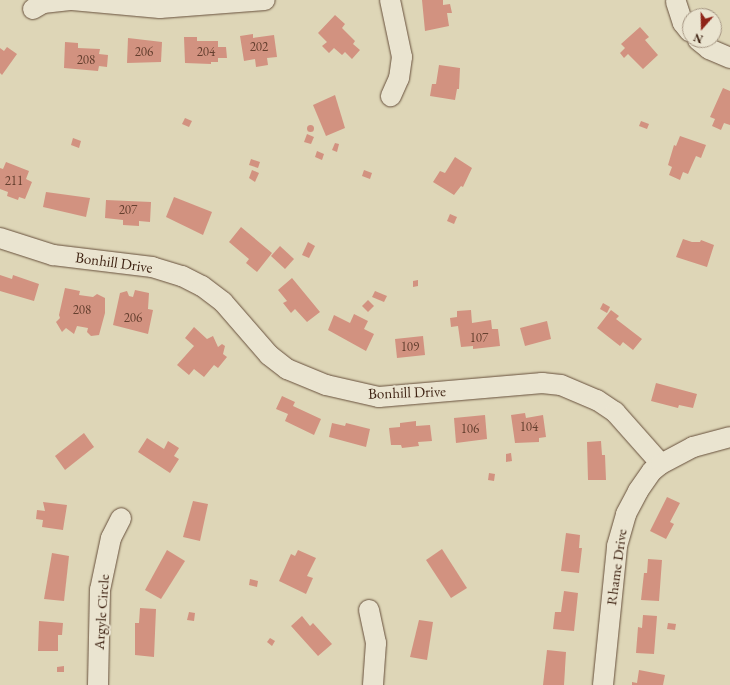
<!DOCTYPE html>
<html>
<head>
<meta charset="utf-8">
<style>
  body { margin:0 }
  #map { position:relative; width:730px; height:685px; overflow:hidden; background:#ded6b7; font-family:"EB Garamond",serif }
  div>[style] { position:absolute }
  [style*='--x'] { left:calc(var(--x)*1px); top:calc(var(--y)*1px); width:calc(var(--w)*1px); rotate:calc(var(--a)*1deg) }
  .building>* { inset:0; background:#d29280 }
  .round { border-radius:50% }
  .roads { filter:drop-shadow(0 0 1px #67503c) drop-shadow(0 0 1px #67503c) }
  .minor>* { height:20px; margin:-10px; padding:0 10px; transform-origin:10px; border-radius:10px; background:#eae4d0 }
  span { translate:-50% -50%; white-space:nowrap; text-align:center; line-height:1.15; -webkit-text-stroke:4px #eae4d0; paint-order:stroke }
  .number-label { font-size:13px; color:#643f2e }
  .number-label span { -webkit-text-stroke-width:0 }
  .street-label { font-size:15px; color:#3f2313 }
  .north { position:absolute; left:682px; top:8px; width:40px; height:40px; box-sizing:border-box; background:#eae4d0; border:1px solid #a69784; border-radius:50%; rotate:200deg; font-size:11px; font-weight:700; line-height:16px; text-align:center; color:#3f2313 }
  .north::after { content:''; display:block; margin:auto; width:14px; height:18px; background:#8f2418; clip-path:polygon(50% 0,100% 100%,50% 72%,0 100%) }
</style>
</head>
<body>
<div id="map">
  <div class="building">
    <i style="clip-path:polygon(422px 0,443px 0,443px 5px,450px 4px,452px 13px,447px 13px,449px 26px,425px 31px)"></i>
    <i style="clip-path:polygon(335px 15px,345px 24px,342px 28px,355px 41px,353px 44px,360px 50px,352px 59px,345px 52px,342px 55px,334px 48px,329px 53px,322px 46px,327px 42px,318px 33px)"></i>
    <i style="clip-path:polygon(640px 27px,649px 37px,645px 40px,658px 55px,643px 69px,628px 54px,624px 58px,620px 53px,625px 48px,621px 44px)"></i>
    <i style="clip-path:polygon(253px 34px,253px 38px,274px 35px,277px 57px,267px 58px,268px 65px,256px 67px,255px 59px,244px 61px,240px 36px)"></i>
    <i style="clip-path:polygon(184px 37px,197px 37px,197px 41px,218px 41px,218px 47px,226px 47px,227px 58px,218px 58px,218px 62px,211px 62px,211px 64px,185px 63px)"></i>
    <i style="clip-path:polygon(128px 38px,162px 42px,161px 62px,127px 63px)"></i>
    <i style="clip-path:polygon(65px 42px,78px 43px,78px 48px,100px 49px,99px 54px,108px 55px,107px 67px,99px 66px,98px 71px,64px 68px)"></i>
    <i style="clip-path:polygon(7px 47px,17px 54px,2px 75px,0 73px,0 48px,4px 51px)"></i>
    <i style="clip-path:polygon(439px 65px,460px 68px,459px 89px,457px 89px,455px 100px,430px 96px,432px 84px,436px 84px)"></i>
    <i style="clip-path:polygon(723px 88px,730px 91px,730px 125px,724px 123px,721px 130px,712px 126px,715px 119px,710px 117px)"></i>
    <i style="clip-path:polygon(335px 95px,345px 128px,326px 136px,313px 105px)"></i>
    <i style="clip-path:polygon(185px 118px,192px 121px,189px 127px,182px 124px)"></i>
    <i style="clip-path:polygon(641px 121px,649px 124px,647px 129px,639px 126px)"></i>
    <i class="round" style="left:306.5px;top:124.5px;width:7px;height:7px"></i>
    <i style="clip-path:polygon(307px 134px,314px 137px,311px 144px,304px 142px)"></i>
    <i style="clip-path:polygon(680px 136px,706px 145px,701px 158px,696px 156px,688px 174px,683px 172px,680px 180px,669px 175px,672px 167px,668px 165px,674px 145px,676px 146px)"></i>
    <i style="clip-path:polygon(73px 138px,81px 141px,79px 148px,71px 145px)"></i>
    <i style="clip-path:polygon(335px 143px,339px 144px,337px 152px,332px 150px)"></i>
    <i style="clip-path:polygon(317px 151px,324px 154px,322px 160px,315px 157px)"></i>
    <i style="clip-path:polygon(455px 157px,472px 168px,463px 187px,461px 186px,454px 195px,433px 182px,440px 171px,445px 173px)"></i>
    <i style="clip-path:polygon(251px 159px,260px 162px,258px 168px,249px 165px)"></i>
    <i style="clip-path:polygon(6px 162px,29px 171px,26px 179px,32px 182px,25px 199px,19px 197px,18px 200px,7px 196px,8px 192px,0 189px,0 168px,3px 169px)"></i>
    <i style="clip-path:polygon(252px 170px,259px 173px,255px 182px,249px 178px)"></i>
    <i style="clip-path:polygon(364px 170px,372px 173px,370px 179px,362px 176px)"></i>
    <i style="clip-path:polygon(46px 192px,90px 198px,86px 217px,43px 207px)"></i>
    <i style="clip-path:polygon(174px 197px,212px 212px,203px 235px,166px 217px)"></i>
    <i style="clip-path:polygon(106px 200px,151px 202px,150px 222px,139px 221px,139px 226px,123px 225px,123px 220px,105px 218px)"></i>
    <i style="clip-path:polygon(450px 214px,457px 217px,454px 224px,447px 221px)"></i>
    <i style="clip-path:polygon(241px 227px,272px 253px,257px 272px,246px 263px,249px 259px,229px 242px)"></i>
    <i style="clip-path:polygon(683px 239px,692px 242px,700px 242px,701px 240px,714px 245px,707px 267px,676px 257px)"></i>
    <i style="clip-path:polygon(308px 242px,315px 246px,309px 258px,302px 255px)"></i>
    <i style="clip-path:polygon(280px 246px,294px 259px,285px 269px,271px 256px)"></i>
    <i style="clip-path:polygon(0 275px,12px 279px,13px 275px,39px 284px,34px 301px,0 291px)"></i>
    <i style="clip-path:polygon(292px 278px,320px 312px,307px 322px,295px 309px,291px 313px,283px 303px,287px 301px,278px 290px)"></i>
    <i style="clip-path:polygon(418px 280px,418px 286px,413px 287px,413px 281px)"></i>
    <i style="clip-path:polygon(65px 288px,80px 291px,79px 295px,93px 297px,97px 294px,105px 298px,105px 313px,99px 335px,91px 336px,87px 332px,88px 328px,77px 326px,74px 334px,66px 328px,62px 332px,56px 322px,60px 318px,59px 315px)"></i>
    <i style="clip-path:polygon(135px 290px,149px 293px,148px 309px,153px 310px,148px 334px,113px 325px,120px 293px,127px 291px,129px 296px,133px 297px)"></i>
    <i style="clip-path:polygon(375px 291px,387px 296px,384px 302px,372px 297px)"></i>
    <i style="clip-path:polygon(368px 300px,374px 306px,368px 312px,362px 306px)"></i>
    <i style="clip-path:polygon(603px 303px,610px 307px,607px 313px,600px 309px)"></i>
    <i style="clip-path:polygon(471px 310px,472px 323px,491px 320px,492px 329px,498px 329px,500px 346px,473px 349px,473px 346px,461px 347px,458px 326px,451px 327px,450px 318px,457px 317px,457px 311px)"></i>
    <i style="clip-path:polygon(611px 310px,619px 316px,616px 319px,642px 339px,633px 350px,623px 342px,620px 346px,597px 328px)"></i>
    <i style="clip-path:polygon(354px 314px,368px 321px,364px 329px,374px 334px,366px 351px,328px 330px,334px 315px,350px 323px)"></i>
    <i style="clip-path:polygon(547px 321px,551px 339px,525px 346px,520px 328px)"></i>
    <i style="clip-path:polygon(194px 327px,207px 339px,213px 336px,218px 347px,222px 344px,225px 346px,223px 354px,227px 357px,218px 368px,214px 365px,204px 377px,194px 369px,189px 375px,177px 365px,194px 346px,185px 338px)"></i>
    <i style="clip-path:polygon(423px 336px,425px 355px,397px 358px,395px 339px)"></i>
    <i style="clip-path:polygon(656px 383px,697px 394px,693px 408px,679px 405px,678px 408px,651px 401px)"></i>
    <i style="clip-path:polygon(282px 396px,295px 402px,293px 406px,321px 419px,314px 435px,285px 421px,288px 414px,276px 409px)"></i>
    <i style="clip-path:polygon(525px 413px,526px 418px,543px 415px,546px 437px,539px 438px,539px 442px,515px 443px,511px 415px)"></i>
    <i style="clip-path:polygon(485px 415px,487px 439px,456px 443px,454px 418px)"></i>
    <i style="clip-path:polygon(416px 421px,416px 426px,430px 425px,432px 441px,418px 442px,419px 446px,402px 448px,401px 445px,391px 445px,389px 428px,400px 427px,400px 423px)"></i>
    <i style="clip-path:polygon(332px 423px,345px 426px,346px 423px,370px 429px,366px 447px,329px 437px)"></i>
    <i style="clip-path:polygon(84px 433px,94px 447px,65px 470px,55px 456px)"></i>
    <i style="clip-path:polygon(147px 438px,164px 449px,168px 441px,179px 448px,174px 456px,179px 459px,170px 473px,138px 452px)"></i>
    <i style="clip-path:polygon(601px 441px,602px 455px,605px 455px,606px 480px,588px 480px,587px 442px)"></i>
    <i style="clip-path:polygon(511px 453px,512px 461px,506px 462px,506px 454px)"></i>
    <i style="clip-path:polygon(489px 473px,495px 474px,494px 481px,488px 480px)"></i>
    <i style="clip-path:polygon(667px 497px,680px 503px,670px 522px,674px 524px,666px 539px,650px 531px)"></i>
    <i style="clip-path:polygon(193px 501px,208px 504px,200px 541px,183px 537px)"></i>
    <i style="clip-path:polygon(43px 502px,67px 505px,63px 530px,42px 527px,43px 520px,36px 519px,37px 510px,45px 511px)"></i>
    <i style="clip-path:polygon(566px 533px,580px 535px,579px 548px,582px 548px,579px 573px,561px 571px)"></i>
    <i style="clip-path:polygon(442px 549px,467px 588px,451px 598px,426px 560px)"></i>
    <i style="clip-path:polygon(167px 550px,185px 561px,161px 599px,145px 590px)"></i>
    <i style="clip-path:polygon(298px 550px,316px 558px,307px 576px,313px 578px,306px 594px,279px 581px,291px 554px,295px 556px)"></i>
    <i style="clip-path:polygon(52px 553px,69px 556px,64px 601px,44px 599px)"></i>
    <i style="clip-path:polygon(648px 559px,662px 560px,659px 601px,641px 600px,644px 573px,647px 573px)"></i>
    <i style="clip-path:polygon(250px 579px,258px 581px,257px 587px,249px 585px)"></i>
    <i style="clip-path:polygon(564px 591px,578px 593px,574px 631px,553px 629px,555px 612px,561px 612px)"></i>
    <i style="clip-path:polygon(140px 608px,156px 609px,154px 657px,135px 655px,135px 623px,139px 623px)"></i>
    <i style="clip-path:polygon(189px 612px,195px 613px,194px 621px,187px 620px)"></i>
    <i style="clip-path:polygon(643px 615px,657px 616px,654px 654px,636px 653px,638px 627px,642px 628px)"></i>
    <i style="clip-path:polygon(302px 616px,310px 626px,313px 623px,332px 644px,318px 656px,291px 626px)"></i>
    <i style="clip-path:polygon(419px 620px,433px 622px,427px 660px,410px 657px)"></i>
    <i style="clip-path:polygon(39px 621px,63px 623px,62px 635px,58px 635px,58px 651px,38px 651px)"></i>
    <i style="clip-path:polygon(668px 623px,676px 624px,675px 630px,667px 629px)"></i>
    <i style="clip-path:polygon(270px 638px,275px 641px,272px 646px,267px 642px)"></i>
    <i style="clip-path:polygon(547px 650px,566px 652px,564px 685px,543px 685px)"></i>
    <i style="clip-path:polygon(64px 666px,64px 672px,57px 672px,57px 667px)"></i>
    <i style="clip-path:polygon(639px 670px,665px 675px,663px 685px,632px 685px,632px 682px,637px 683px)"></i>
  </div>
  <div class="roads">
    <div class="minor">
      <i style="--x:72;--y:0;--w:88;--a:5.2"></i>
      <i style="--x:160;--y:8;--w:105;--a:-4.4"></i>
      <i style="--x:390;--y:0;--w:58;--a:78.1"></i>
      <i style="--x:402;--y:57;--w:21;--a:98"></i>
      <i style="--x:399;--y:78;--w:20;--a:114"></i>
      <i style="--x:676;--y:2;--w:22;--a:72"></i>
      <i style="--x:683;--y:23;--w:11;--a:52"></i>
      <i style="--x:33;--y:9;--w:12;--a:-31"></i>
      <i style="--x:43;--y:3;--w:27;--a:-6"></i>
      <i style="--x:698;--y:40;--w:14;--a:39"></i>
      <i style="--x:709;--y:49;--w:23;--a:23"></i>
      <i style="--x:0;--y:238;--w:56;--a:17.8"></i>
      <i style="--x:53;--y:255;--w:100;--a:6.9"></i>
      <i style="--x:152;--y:267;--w:31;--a:17"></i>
      <i style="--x:182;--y:276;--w:22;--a:27"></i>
      <i style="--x:202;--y:286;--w:26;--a:37"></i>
      <i style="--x:223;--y:302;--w:70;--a:49"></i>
      <i style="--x:269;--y:355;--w:23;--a:38"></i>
      <i style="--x:287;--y:369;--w:42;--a:22.3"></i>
      <i style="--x:326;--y:385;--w:54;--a:12.8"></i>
      <i style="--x:379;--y:397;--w:164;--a:-4.9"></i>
      <i style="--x:542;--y:383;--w:19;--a:6"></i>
      <i style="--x:561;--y:385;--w:39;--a:23"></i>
      <i style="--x:597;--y:400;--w:22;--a:34"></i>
      <i style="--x:615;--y:412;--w:69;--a:48.5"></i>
      <i style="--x:369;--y:610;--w:34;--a:78"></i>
      <i style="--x:376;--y:643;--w:42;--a:94.1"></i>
      <i style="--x:98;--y:685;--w:95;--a:-88.8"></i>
      <i style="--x:100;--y:590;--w:53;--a:-78.1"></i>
      <i style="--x:111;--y:538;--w:22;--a:-63"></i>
      <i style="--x:603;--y:685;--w:140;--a:-84.2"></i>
      <i style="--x:617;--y:546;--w:33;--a:-74"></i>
      <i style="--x:626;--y:514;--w:26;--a:-62"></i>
      <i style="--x:638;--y:491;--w:24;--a:-55"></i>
      <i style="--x:652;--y:471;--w:11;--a:-38"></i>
      <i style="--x:661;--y:464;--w:36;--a:-28"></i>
      <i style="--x:693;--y:447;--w:38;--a:-15"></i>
    </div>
  </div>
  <div class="number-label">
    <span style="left:259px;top:47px">202</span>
    <span style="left:144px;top:52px">206</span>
    <span style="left:206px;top:52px">204</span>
    <span style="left:86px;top:60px">208</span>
    <span style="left:14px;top:181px">211</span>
    <span style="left:128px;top:210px">207</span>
    <span style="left:82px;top:310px">208</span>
    <span style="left:133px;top:318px">206</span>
    <span style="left:479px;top:338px">107</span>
    <span style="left:410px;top:347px">109</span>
    <span style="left:529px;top:427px">104</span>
    <span style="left:470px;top:429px">106</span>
  </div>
  <div class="street-label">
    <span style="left:114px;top:262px;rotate:8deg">Bonhill Drive</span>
    <span style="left:407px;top:392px;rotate:-2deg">Bonhill Drive</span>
    <span style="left:616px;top:567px;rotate:-82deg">Rhame Drive</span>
    <span style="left:101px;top:612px;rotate:-86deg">Argyle Circle</span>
  </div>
  <div class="north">N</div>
</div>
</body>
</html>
